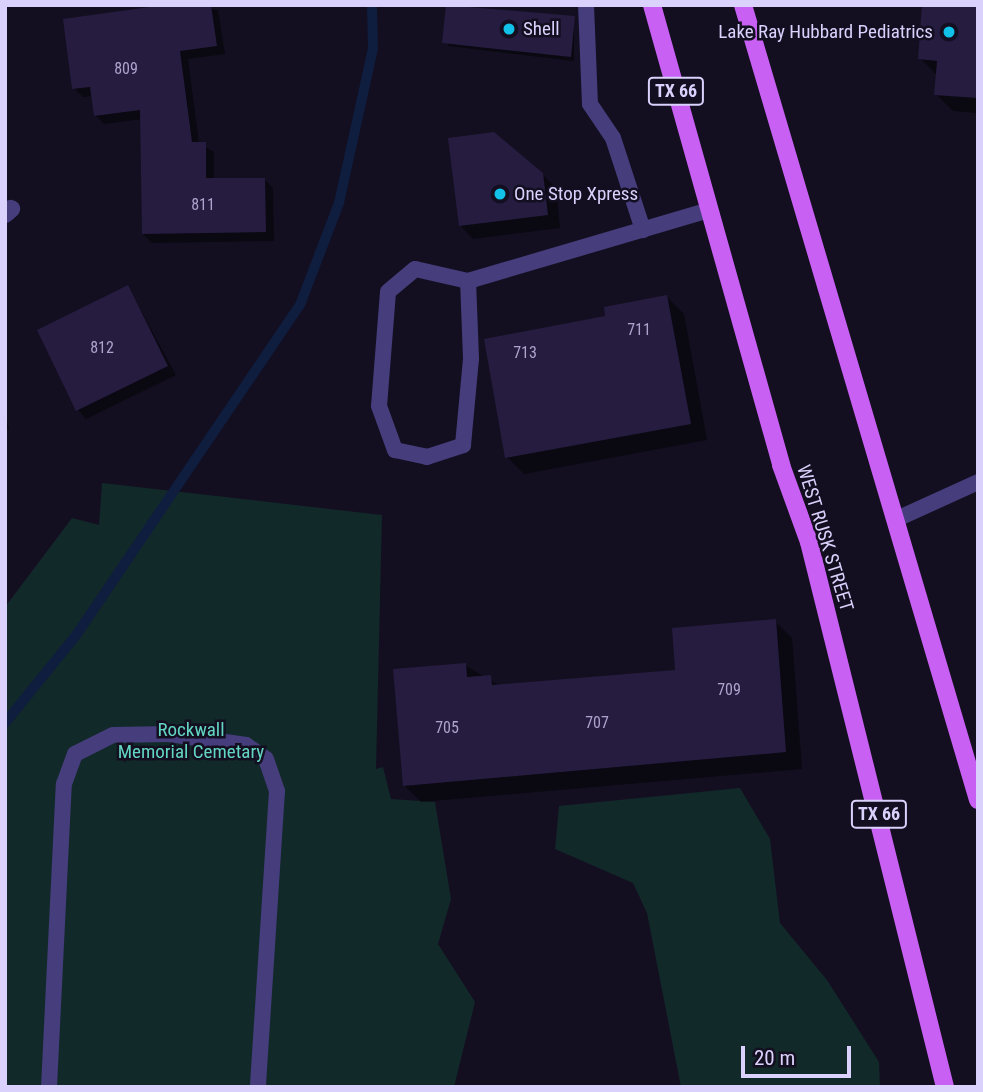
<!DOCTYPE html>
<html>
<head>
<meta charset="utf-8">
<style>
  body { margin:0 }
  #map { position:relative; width:983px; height:1092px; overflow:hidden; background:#130f20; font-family:"Roboto Condensed",sans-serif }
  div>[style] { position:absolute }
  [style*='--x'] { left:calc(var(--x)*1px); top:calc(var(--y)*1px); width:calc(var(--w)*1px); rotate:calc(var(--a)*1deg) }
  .green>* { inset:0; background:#12292a }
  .shadow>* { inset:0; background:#0007 }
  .stream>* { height:10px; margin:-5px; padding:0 5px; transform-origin:5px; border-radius:5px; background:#0f1d3f }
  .building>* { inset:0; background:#261c40 }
  .lane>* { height:16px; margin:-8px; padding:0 8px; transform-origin:8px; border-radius:8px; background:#453d7c }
  .street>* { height:18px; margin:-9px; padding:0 9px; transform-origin:9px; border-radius:9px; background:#453d7c }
  .primary>* { height:18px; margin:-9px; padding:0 9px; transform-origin:9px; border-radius:9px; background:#c960f4 }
  .dots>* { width:19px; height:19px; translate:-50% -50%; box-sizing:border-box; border:4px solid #130f20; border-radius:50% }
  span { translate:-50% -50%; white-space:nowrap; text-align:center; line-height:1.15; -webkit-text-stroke:5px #130f20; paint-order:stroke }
  .number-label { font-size:16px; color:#ada4cd }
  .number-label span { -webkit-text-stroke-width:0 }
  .shield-label span { padding:2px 5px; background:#130f20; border:2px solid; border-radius:5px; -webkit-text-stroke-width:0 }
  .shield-label { font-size:18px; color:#dad1fc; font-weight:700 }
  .poi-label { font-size:19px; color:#dad1fc }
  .left { translate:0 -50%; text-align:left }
  .right { translate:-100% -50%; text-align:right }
  .street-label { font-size:19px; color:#dad1fc }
  .park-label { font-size:19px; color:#63d6c3 }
  .frame { position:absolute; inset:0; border:7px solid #dad1fc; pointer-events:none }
  .scale { position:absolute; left:741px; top:1046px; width:110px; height:32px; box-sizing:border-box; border:4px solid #dad1fc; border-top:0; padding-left:9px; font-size:21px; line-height:24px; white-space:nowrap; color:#dad1fc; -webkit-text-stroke:5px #130f20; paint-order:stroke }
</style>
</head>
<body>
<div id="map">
  <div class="green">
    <i style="clip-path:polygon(102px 483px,382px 515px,376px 769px,383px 767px,391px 799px,435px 802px,451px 899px,438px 944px,475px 1002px,454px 1087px,5px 1087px,5px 607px,72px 518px,99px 525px)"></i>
    <i style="clip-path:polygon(740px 788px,770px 839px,780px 923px,827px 980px,879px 1062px,880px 1087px,681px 1087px,647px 913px,633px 883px,555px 849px,559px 806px)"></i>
  </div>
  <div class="shadow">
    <i style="clip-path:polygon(176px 5px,218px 10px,225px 54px,188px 59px,199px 143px,214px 152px,214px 180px,264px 179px,273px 188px,274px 241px,152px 243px,143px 234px,142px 119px,104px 124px,95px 115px,93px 96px,83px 97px,74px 88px)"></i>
    <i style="clip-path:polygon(448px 5px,574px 18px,574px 61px,448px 46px)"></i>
    <i style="clip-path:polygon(978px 5px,978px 113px,953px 111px,936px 94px,937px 75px,920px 58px)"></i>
    <i style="clip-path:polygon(542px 174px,556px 188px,560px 228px,473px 239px,460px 225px)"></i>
    <i style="clip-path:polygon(128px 287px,176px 375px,86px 419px,78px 410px)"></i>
    <i style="clip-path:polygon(667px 297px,684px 314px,707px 440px,524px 474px,507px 457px)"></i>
    <i style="clip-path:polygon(5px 413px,9px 429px,5px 430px)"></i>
    <i style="clip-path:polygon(775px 621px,792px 638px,802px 769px,421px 802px,405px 786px,465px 665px,500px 686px,677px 672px)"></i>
  </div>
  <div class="stream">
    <i style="--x:5;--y:723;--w:114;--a:-51"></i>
    <i style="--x:77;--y:634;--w:397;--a:-55.9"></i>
    <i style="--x:300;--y:305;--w:109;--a:-69.1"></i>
    <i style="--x:339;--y:203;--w:158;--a:-77.6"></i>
    <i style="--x:373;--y:49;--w:44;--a:-91.3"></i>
  </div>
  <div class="building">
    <i style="clip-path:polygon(164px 5px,211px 5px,217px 46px,180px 51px,192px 142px,206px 142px,206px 178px,265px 178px,266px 232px,142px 234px,140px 110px,94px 116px,90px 87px,72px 89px,63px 19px)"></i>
    <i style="clip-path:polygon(446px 5px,575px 16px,571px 57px,442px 43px)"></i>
    <i style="clip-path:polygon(922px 5px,978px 5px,978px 98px,934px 95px,937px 61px,918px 59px)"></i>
    <i style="clip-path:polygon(494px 132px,543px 173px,548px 215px,459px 226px,448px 138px)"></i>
    <i style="clip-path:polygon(128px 285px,168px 366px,76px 411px,37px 330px)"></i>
    <i style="clip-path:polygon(667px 295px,691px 424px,505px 458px,484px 339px,605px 316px,604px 307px)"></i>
    <i style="clip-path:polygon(776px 619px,786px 752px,403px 786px,393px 669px,466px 663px,467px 677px,491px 675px,492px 685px,675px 670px,672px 628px)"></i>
  </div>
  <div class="lane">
    <i style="--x:586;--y:5;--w:99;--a:87.7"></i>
    <i style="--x:590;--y:104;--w:41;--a:55.9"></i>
    <i style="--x:613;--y:138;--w:97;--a:71.9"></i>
    <i style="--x:468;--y:281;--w:54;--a:-167.2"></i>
    <i style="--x:415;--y:269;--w:35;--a:140"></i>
    <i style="--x:388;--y:292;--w:114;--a:94.5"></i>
    <i style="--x:379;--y:406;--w:47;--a:70"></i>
    <i style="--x:395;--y:450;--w:33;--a:12"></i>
    <i style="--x:427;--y:457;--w:38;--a:-18"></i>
    <i style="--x:463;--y:445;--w:87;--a:-84.7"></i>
    <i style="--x:471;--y:358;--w:77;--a:-92.2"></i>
    <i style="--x:468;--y:281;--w:251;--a:-16.4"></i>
    <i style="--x:899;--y:518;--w:87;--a:-24.5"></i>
    <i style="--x:49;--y:1087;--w:303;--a:-87.2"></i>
    <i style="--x:64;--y:784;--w:32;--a:-70"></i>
    <i style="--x:75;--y:754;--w:42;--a:-26.6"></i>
    <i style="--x:113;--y:735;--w:56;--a:-1"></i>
    <i style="--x:169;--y:734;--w:78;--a:8.1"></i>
    <i style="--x:246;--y:745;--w:24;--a:35"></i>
    <i style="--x:266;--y:759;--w:34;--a:71"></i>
    <i style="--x:277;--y:791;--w:297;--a:93.7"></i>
  </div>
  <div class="street">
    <i style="--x:5;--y:214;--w:8;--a:-40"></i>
  </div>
  <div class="primary">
    <i style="--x:652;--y:5;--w:478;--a:74.3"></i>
    <i style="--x:781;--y:465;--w:82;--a:70"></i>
    <i style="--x:809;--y:542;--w:562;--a:75.99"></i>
    <i style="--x:743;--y:5;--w:829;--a:73.53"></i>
  </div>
  <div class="dots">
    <i style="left:509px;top:29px;background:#11c1e8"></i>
    <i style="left:949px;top:32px;background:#11c1e8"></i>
    <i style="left:500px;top:194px;background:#11c1e8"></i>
  </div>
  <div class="number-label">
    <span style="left:126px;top:69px">809</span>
    <span style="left:203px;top:205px">811</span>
    <span style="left:639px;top:330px">711</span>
    <span style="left:102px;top:348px">812</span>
    <span style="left:525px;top:353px">713</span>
    <span style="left:729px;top:690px">709</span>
    <span style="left:597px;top:723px">707</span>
    <span style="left:447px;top:728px">705</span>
  </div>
  <div class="shield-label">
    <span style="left:676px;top:91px">TX 66</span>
    <span style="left:879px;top:814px">TX 66</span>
  </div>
  <div class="poi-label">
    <span class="left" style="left:523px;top:29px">Shell</span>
    <span class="right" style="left:933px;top:32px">Lake Ray Hubbard Pediatrics</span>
    <span class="left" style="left:514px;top:194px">One Stop Xpress</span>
  </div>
  <div class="street-label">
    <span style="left:825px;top:538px;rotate:73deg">WEST RUSK STREET</span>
  </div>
  <div class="park-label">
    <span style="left:191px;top:741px">Rockwall<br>Memorial Cemetary</span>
  </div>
  <div class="frame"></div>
  <div class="scale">20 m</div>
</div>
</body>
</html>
